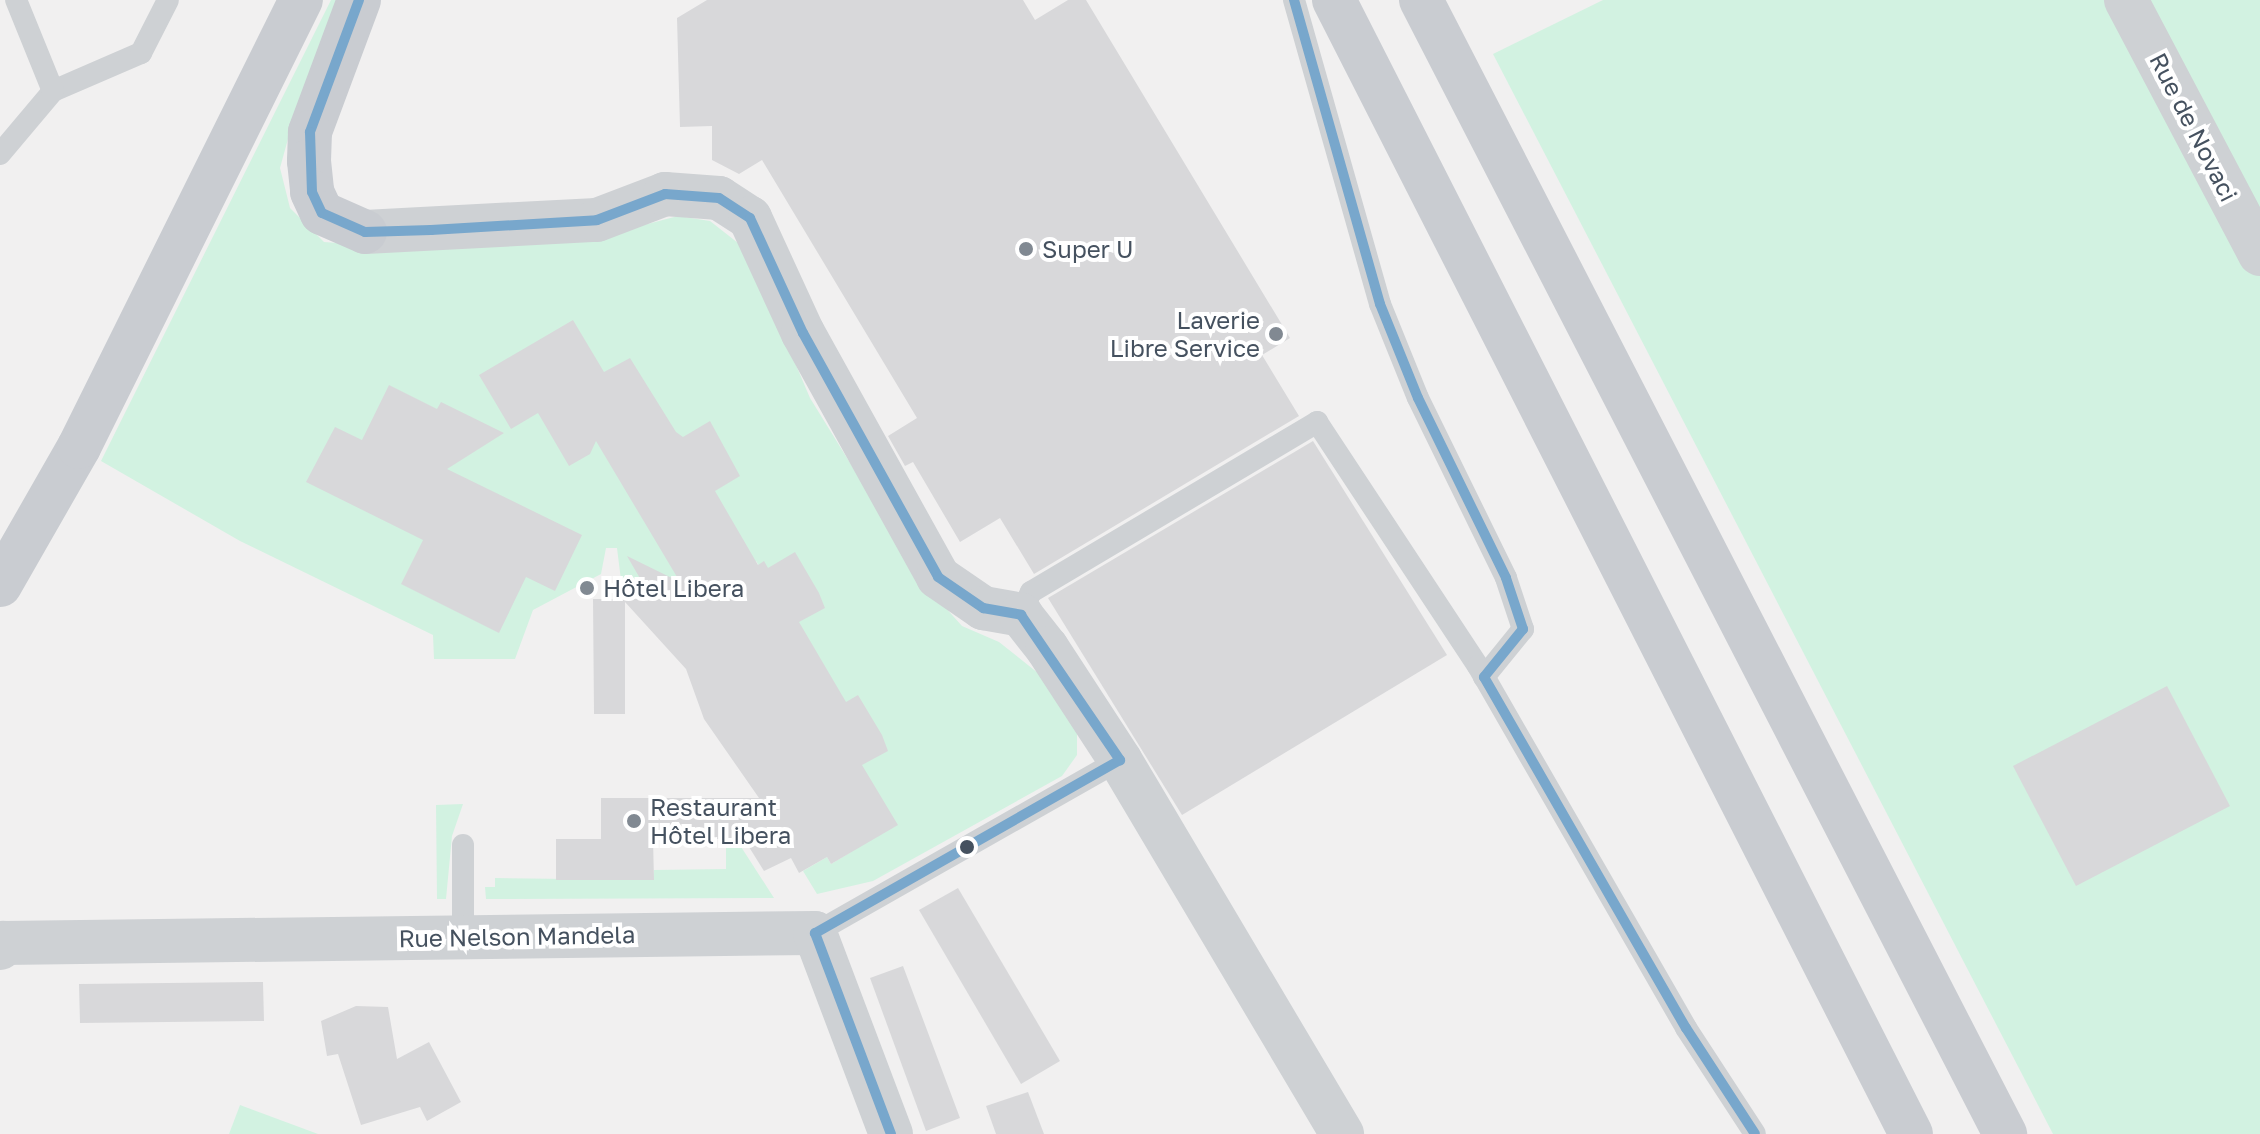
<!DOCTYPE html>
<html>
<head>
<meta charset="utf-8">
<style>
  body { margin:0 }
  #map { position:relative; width:2260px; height:1134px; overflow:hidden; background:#f1f0f0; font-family:"Golos Text",sans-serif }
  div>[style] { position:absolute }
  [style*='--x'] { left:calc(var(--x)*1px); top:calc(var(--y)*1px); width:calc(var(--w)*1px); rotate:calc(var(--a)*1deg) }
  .green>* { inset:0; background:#d2f2e1 }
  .building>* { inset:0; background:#d8d8da }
  .service>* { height:22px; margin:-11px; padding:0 11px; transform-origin:11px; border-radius:11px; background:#ced1d4 }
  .minor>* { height:44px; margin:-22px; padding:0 22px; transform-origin:22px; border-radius:22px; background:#ced1d4 }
  .primary>* { height:44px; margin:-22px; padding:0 22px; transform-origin:22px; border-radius:22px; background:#c9ccd1 }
  .bus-1>* { height:10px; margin:-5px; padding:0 5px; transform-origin:5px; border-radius:5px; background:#78a7cc }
  .dots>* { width:22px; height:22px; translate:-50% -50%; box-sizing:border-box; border:4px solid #fff; border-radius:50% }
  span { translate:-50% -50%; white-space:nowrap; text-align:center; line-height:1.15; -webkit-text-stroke:8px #fff; paint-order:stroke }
  .street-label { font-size:24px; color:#45515f }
  .poi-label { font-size:24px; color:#45515f }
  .left { translate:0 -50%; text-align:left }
  .right { translate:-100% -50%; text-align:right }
</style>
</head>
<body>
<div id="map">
  <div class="green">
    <i style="clip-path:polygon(331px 0,344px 0,294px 117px,280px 168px,290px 208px,324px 242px,365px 245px,617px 232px,678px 216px,710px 221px,738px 243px,756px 271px,810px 398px,926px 586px,962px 626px,999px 642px,1043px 677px,1077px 728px,1077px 755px,1062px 776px,873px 881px,817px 894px,803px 871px,827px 857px,831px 864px,851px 852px,830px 715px,843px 703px,756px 561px,649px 603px,621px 580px,617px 548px,606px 548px,601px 574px,533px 610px,515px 659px,434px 659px,433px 635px,240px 541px,101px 461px)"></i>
    <i style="clip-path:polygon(1603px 0,2260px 0,2260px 1134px,2053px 1134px,1493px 54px)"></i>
    <i style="clip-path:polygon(463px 804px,452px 836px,446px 899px,437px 899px,436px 805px)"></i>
    <i style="clip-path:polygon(726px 839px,736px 839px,774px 898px,486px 899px,485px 887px,495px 887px,495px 878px,653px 880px,654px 870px,726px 869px)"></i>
    <i style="clip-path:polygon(240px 1105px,318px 1134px,229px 1134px)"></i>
  </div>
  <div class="building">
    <i style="clip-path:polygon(707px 0,1023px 0,1035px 20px,1068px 0,1086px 0,1290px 338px,1262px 355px,1299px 416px,1034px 574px,1000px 518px,960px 542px,913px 462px,905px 466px,888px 436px,917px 418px,762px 160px,739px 174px,712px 160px,712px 126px,680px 127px,677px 18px)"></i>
    <i style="clip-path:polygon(573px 320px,604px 372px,630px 358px,676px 432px,683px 437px,710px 421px,740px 476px,715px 491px,758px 565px,764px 561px,768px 568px,795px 552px,819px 593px,825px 608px,799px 622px,846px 702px,858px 695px,882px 735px,888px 751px,862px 765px,898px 825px,831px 864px,827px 857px,799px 873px,791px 858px,764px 871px,744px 839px,653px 839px,654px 880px,556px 880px,556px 839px,601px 839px,601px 798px,759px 798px,704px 719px,686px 669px,625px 602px,625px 714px,594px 714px,593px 599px,652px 599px,627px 556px,680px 582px,596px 441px,590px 454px,569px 466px,538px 413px,511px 429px,479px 375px)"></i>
    <i style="clip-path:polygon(389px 385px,437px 409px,441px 402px,504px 433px,447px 469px,582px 535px,555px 591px,526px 577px,499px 633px,401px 584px,423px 540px,306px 482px,335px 427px,362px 440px)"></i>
    <i style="clip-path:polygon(1313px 441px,1447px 655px,1182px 815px,1048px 598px)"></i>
    <i style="clip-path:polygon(2167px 686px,2230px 806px,2076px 886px,2013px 766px)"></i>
    <i style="clip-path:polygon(958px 888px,1060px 1061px,1021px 1084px,919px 910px)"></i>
    <i style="clip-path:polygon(903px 966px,960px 1118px,926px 1131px,870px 978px)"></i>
    <i style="clip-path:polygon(263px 982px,264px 1021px,80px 1023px,79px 984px)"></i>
    <i style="clip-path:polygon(356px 1006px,388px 1007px,397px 1059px,429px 1042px,461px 1102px,427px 1121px,420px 1107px,361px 1125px,338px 1054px,327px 1056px,321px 1021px)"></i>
    <i style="clip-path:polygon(1028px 1092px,1044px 1134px,996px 1134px,986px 1106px)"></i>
  </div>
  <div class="service">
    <i style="--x:1294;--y:0;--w:316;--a:74.2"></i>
    <i style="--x:1380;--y:304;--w:101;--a:68"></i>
    <i style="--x:1418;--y:398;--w:200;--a:63.9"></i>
    <i style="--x:1506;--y:578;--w:54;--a:71.6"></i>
    <i style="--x:1523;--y:629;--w:62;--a:129.1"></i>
    <i style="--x:53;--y:91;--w:96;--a:-23.4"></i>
    <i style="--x:141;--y:53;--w:59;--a:-63"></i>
    <i style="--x:0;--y:154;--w:82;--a:-49.9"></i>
    <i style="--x:53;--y:91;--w:98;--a:-112.1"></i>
    <i style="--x:1021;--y:615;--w:25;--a:-67"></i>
    <i style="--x:1031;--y:592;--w:333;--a:-30.7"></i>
    <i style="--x:1317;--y:422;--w:292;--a:56.6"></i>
    <i style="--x:1478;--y:666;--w:418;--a:60.1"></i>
    <i style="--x:1686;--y:1028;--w:126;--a:56.9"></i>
    <i style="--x:463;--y:845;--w:91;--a:90"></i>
    <i style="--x:815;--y:933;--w:351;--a:-29.6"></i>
  </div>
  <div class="minor">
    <i style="--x:2126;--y:0;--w:287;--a:62.2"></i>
    <i style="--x:365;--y:232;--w:232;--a:-3"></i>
    <i style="--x:597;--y:220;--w:73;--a:-20.9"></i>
    <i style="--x:665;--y:194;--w:54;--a:4.2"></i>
    <i style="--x:719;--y:198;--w:37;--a:33"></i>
    <i style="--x:750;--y:218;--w:127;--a:65.3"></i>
    <i style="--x:803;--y:333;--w:279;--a:61"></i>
    <i style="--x:938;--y:577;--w:55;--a:34.6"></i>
    <i style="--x:983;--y:608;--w:39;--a:10"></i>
    <i style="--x:1021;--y:615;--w:42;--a:51.8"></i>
    <i style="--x:1047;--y:648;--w:134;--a:56.9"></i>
    <i style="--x:1120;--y:760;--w:435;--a:59.3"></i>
    <i style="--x:0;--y:948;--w:6;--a:-59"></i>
    <i style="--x:3;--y:943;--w:812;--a:-0.71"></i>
    <i style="--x:815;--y:933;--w:215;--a:69.3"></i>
  </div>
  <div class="primary">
    <i style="--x:359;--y:0;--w:141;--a:110.4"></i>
    <i style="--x:310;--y:132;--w:29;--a:92"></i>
    <i style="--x:309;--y:161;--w:31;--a:84"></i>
    <i style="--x:312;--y:192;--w:23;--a:65"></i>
    <i style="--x:322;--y:213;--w:47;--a:23.8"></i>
    <i style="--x:1334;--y:0;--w:1272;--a:63.03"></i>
    <i style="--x:1421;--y:0;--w:1276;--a:62.75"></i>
    <i style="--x:0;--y:585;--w:159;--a:-60.2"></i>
    <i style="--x:79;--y:447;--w:499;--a:-63.6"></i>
  </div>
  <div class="bus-1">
    <i style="--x:359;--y:0;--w:141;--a:110.4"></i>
    <i style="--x:310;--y:132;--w:60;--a:88.1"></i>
    <i style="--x:312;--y:192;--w:23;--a:65"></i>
    <i style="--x:322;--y:213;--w:47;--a:23.8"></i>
    <i style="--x:365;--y:232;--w:66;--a:-1.7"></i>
    <i style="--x:431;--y:230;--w:166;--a:-3.4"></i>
    <i style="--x:597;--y:220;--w:73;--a:-20.9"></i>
    <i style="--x:665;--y:194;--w:54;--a:4.2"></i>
    <i style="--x:719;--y:198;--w:37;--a:33"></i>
    <i style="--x:750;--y:218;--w:127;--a:65.3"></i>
    <i style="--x:803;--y:333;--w:279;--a:61"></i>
    <i style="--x:938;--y:577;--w:55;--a:34.6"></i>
    <i style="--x:983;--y:608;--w:39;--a:10"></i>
    <i style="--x:1021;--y:615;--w:176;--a:55.7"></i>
    <i style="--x:1120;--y:760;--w:351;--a:150.4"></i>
    <i style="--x:815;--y:933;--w:215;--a:69.3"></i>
    <i style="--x:1294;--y:0;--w:316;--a:74.2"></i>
    <i style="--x:1380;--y:304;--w:101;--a:68"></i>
    <i style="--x:1418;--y:398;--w:200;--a:63.9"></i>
    <i style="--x:1506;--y:578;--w:54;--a:71.6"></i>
    <i style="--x:1523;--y:629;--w:62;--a:129.1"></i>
    <i style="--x:1484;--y:677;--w:405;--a:60.1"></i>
    <i style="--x:1686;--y:1028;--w:126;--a:56.9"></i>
  </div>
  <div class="dots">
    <i style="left:1026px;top:249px;background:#818992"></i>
    <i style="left:1276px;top:334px;background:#818992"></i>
    <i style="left:587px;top:588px;background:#818992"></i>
    <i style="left:634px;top:821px;background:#818992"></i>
    <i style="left:967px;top:847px;background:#45515f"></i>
  </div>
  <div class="street-label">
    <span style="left:2194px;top:127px;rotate:63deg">Rue de Novaci</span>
    <span style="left:517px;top:936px;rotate:-1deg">Rue Nelson Mandela</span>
  </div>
  <div class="poi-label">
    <span class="left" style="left:1042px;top:249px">Super U</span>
    <span class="right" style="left:1260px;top:334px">Laverie<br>Libre Service</span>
    <span class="left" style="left:603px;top:588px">Hôtel Libera</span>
    <span class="left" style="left:650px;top:821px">Restaurant<br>Hôtel Libera</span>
  </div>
</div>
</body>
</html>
